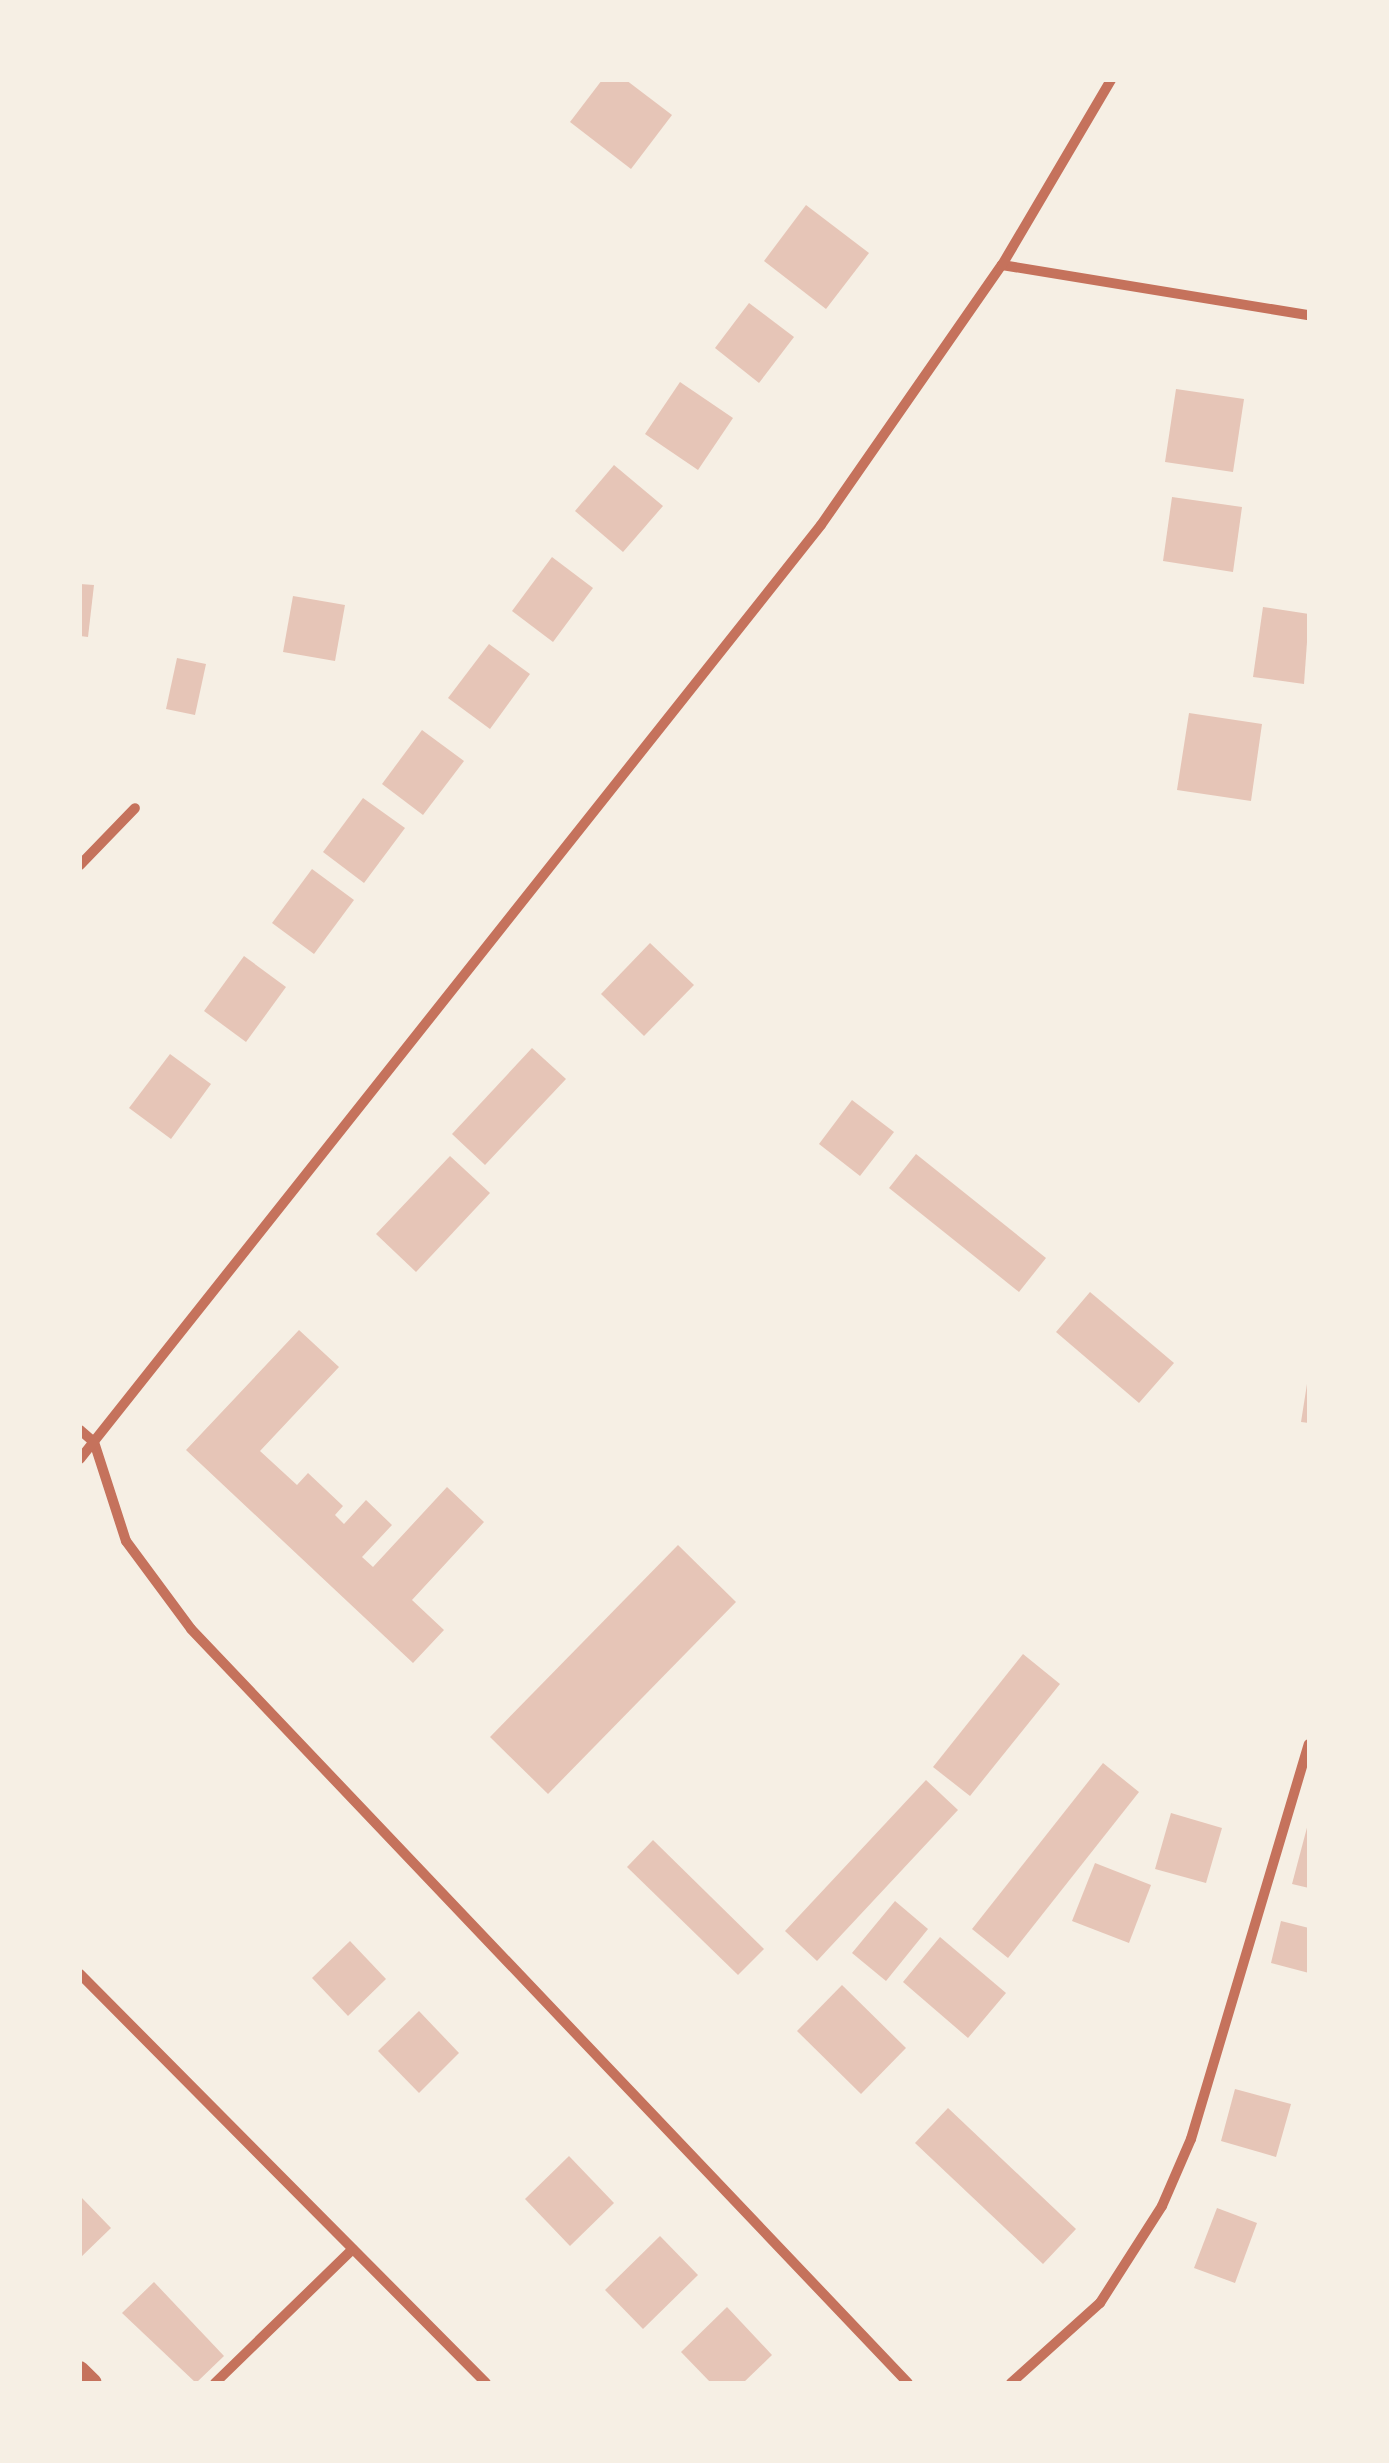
<!DOCTYPE html>
<html>
<head>
<meta charset="utf-8">
<style>
  body { margin:0 }
  #map { position:relative; width:1389px; height:2463px; overflow:hidden; background:#f6efe4; font-family:"Golos Text",sans-serif }
  div>[style] { position:absolute }
  [style*='--x'] { left:calc(var(--x)*1px); top:calc(var(--y)*1px); width:calc(var(--w)*1px); rotate:calc(var(--a)*1deg) }
  .building>* { inset:0; background:#e6c5b7 }
  .minor>* { height:10px; margin:-5px; padding:0 5px; transform-origin:5px; border-radius:5px; background:#c5725c }
  .tertiary>* { height:18px; margin:-9px; padding:0 9px; transform-origin:9px; border-radius:9px; background:#c5725c }
  span { translate:-50% -50%; white-space:nowrap; text-align:center; line-height:1.15; -webkit-text-stroke:10px #f6efe4; paint-order:stroke }
  .frame { position:absolute; inset:0; border:82px solid #f6efe4; pointer-events:none }
</style>
</head>
<body>
<div id="map">
  <div class="building">
    <i style="clip-path:polygon(602px 80px,626px 80px,672px 115px,631px 169px,570px 122px)"></i>
    <i style="clip-path:polygon(806px 205px,869px 253px,826px 309px,764px 261px)"></i>
    <i style="clip-path:polygon(749px 303px,794px 337px,759px 383px,715px 348px)"></i>
    <i style="clip-path:polygon(680px 382px,733px 418px,698px 470px,645px 434px)"></i>
    <i style="clip-path:polygon(1176px 389px,1244px 399px,1233px 472px,1165px 462px)"></i>
    <i style="clip-path:polygon(614px 465px,663px 506px,623px 552px,575px 511px)"></i>
    <i style="clip-path:polygon(1172px 497px,1242px 507px,1233px 572px,1163px 561px)"></i>
    <i style="clip-path:polygon(552px 557px,593px 588px,553px 642px,512px 611px)"></i>
    <i style="clip-path:polygon(80px 584px,94px 585px,88px 637px,80px 636px)"></i>
    <i style="clip-path:polygon(293px 596px,345px 605px,335px 661px,283px 652px)"></i>
    <i style="clip-path:polygon(1263px 607px,1309px 614px,1304px 684px,1253px 677px)"></i>
    <i style="clip-path:polygon(489px 644px,530px 674px,490px 729px,448px 698px)"></i>
    <i style="clip-path:polygon(177px 658px,206px 664px,195px 715px,166px 709px)"></i>
    <i style="clip-path:polygon(1189px 713px,1262px 724px,1251px 801px,1177px 790px)"></i>
    <i style="clip-path:polygon(422px 730px,464px 761px,423px 815px,382px 784px)"></i>
    <i style="clip-path:polygon(363px 798px,405px 828px,364px 883px,323px 852px)"></i>
    <i style="clip-path:polygon(312px 869px,354px 900px,314px 954px,272px 923px)"></i>
    <i style="clip-path:polygon(650px 943px,694px 985px,644px 1036px,601px 994px)"></i>
    <i style="clip-path:polygon(244px 956px,286px 987px,246px 1042px,204px 1011px)"></i>
    <i style="clip-path:polygon(532px 1048px,566px 1079px,485px 1165px,452px 1134px)"></i>
    <i style="clip-path:polygon(170px 1054px,211px 1084px,171px 1139px,129px 1108px)"></i>
    <i style="clip-path:polygon(852px 1100px,894px 1132px,860px 1176px,819px 1144px)"></i>
    <i style="clip-path:polygon(916px 1154px,1046px 1258px,1019px 1292px,889px 1188px)"></i>
    <i style="clip-path:polygon(450px 1156px,490px 1193px,416px 1272px,376px 1234px)"></i>
    <i style="clip-path:polygon(1090px 1292px,1174px 1363px,1139px 1403px,1056px 1332px)"></i>
    <i style="clip-path:polygon(299px 1330px,339px 1367px,260px 1451px,297px 1485px,308px 1473px,343px 1506px,335px 1515px,344px 1524px,366px 1500px,392px 1525px,362px 1557px,373px 1567px,447px 1487px,484px 1522px,412px 1600px,444px 1630px,413px 1663px,186px 1450px)"></i>
    <i style="clip-path:polygon(1307px 1384px,1309px 1384px,1309px 1423px,1301px 1422px)"></i>
    <i style="clip-path:polygon(678px 1545px,736px 1602px,548px 1794px,490px 1737px)"></i>
    <i style="clip-path:polygon(1023px 1654px,1060px 1684px,970px 1796px,933px 1767px)"></i>
    <i style="clip-path:polygon(1103px 1763px,1139px 1792px,1008px 1958px,972px 1929px)"></i>
    <i style="clip-path:polygon(926px 1780px,958px 1810px,817px 1961px,785px 1931px)"></i>
    <i style="clip-path:polygon(1171px 1813px,1222px 1828px,1206px 1883px,1155px 1869px)"></i>
    <i style="clip-path:polygon(1309px 1820px,1309px 1888px,1292px 1884px)"></i>
    <i style="clip-path:polygon(653px 1840px,764px 1949px,738px 1975px,627px 1867px)"></i>
    <i style="clip-path:polygon(1095px 1863px,1151px 1885px,1129px 1943px,1072px 1921px)"></i>
    <i style="clip-path:polygon(895px 1901px,928px 1929px,886px 1981px,852px 1953px)"></i>
    <i style="clip-path:polygon(1281px 1921px,1309px 1928px,1309px 1973px,1271px 1963px)"></i>
    <i style="clip-path:polygon(940px 1937px,1006px 1993px,968px 2038px,903px 1982px)"></i>
    <i style="clip-path:polygon(350px 1941px,386px 1979px,348px 2016px,312px 1978px)"></i>
    <i style="clip-path:polygon(842px 1985px,906px 2048px,861px 2094px,797px 2031px)"></i>
    <i style="clip-path:polygon(419px 2011px,459px 2053px,419px 2093px,378px 2051px)"></i>
    <i style="clip-path:polygon(1235px 2089px,1291px 2104px,1276px 2157px,1221px 2141px)"></i>
    <i style="clip-path:polygon(948px 2108px,1076px 2229px,1043px 2264px,915px 2143px)"></i>
    <i style="clip-path:polygon(569px 2156px,614px 2203px,570px 2246px,525px 2199px)"></i>
    <i style="clip-path:polygon(80px 2196px,111px 2228px,80px 2258px)"></i>
    <i style="clip-path:polygon(1217px 2208px,1257px 2223px,1235px 2283px,1194px 2268px)"></i>
    <i style="clip-path:polygon(660px 2236px,698px 2275px,643px 2329px,605px 2290px)"></i>
    <i style="clip-path:polygon(154px 2282px,224px 2356px,196px 2383px,122px 2313px)"></i>
    <i style="clip-path:polygon(727px 2307px,772px 2355px,743px 2383px,711px 2383px,681px 2352px)"></i>
  </div>
  <div class="minor">
    <i style="--x:1002;--y:265;--w:311;--a:9.3"></i>
    <i style="--x:80;--y:865;--w:79;--a:-46"></i>
    <i style="--x:80;--y:1430;--w:18;--a:41"></i>
    <i style="--x:94;--y:1442;--w:104;--a:72.1"></i>
    <i style="--x:126;--y:1541;--w:109;--a:53.5"></i>
    <i style="--x:191;--y:1629;--w:1040;--a:46.44"></i>
    <i style="--x:80;--y:1459;--w:1192;--a:-51.57"></i>
    <i style="--x:821;--y:525;--w:317;--a:-55.2"></i>
    <i style="--x:1002;--y:265;--w:215;--a:-59.5"></i>
    <i style="--x:80;--y:1974;--w:576;--a:45.21"></i>
    <i style="--x:215;--y:2383;--w:192;--a:-44.2"></i>
    <i style="--x:1011;--y:2383;--w:120;--a:-42"></i>
    <i style="--x:1100;--y:2303;--w:115;--a:-57.4"></i>
    <i style="--x:1162;--y:2206;--w:73;--a:-66.6"></i>
    <i style="--x:1191;--y:2139;--w:412;--a:-73.4"></i>
  </div>
  <div class="tertiary">
    <i style="--x:80;--y:2370;--w:18;--a:45"></i>
  </div>
  <div class="frame"></div>
</div>
</body>
</html>
